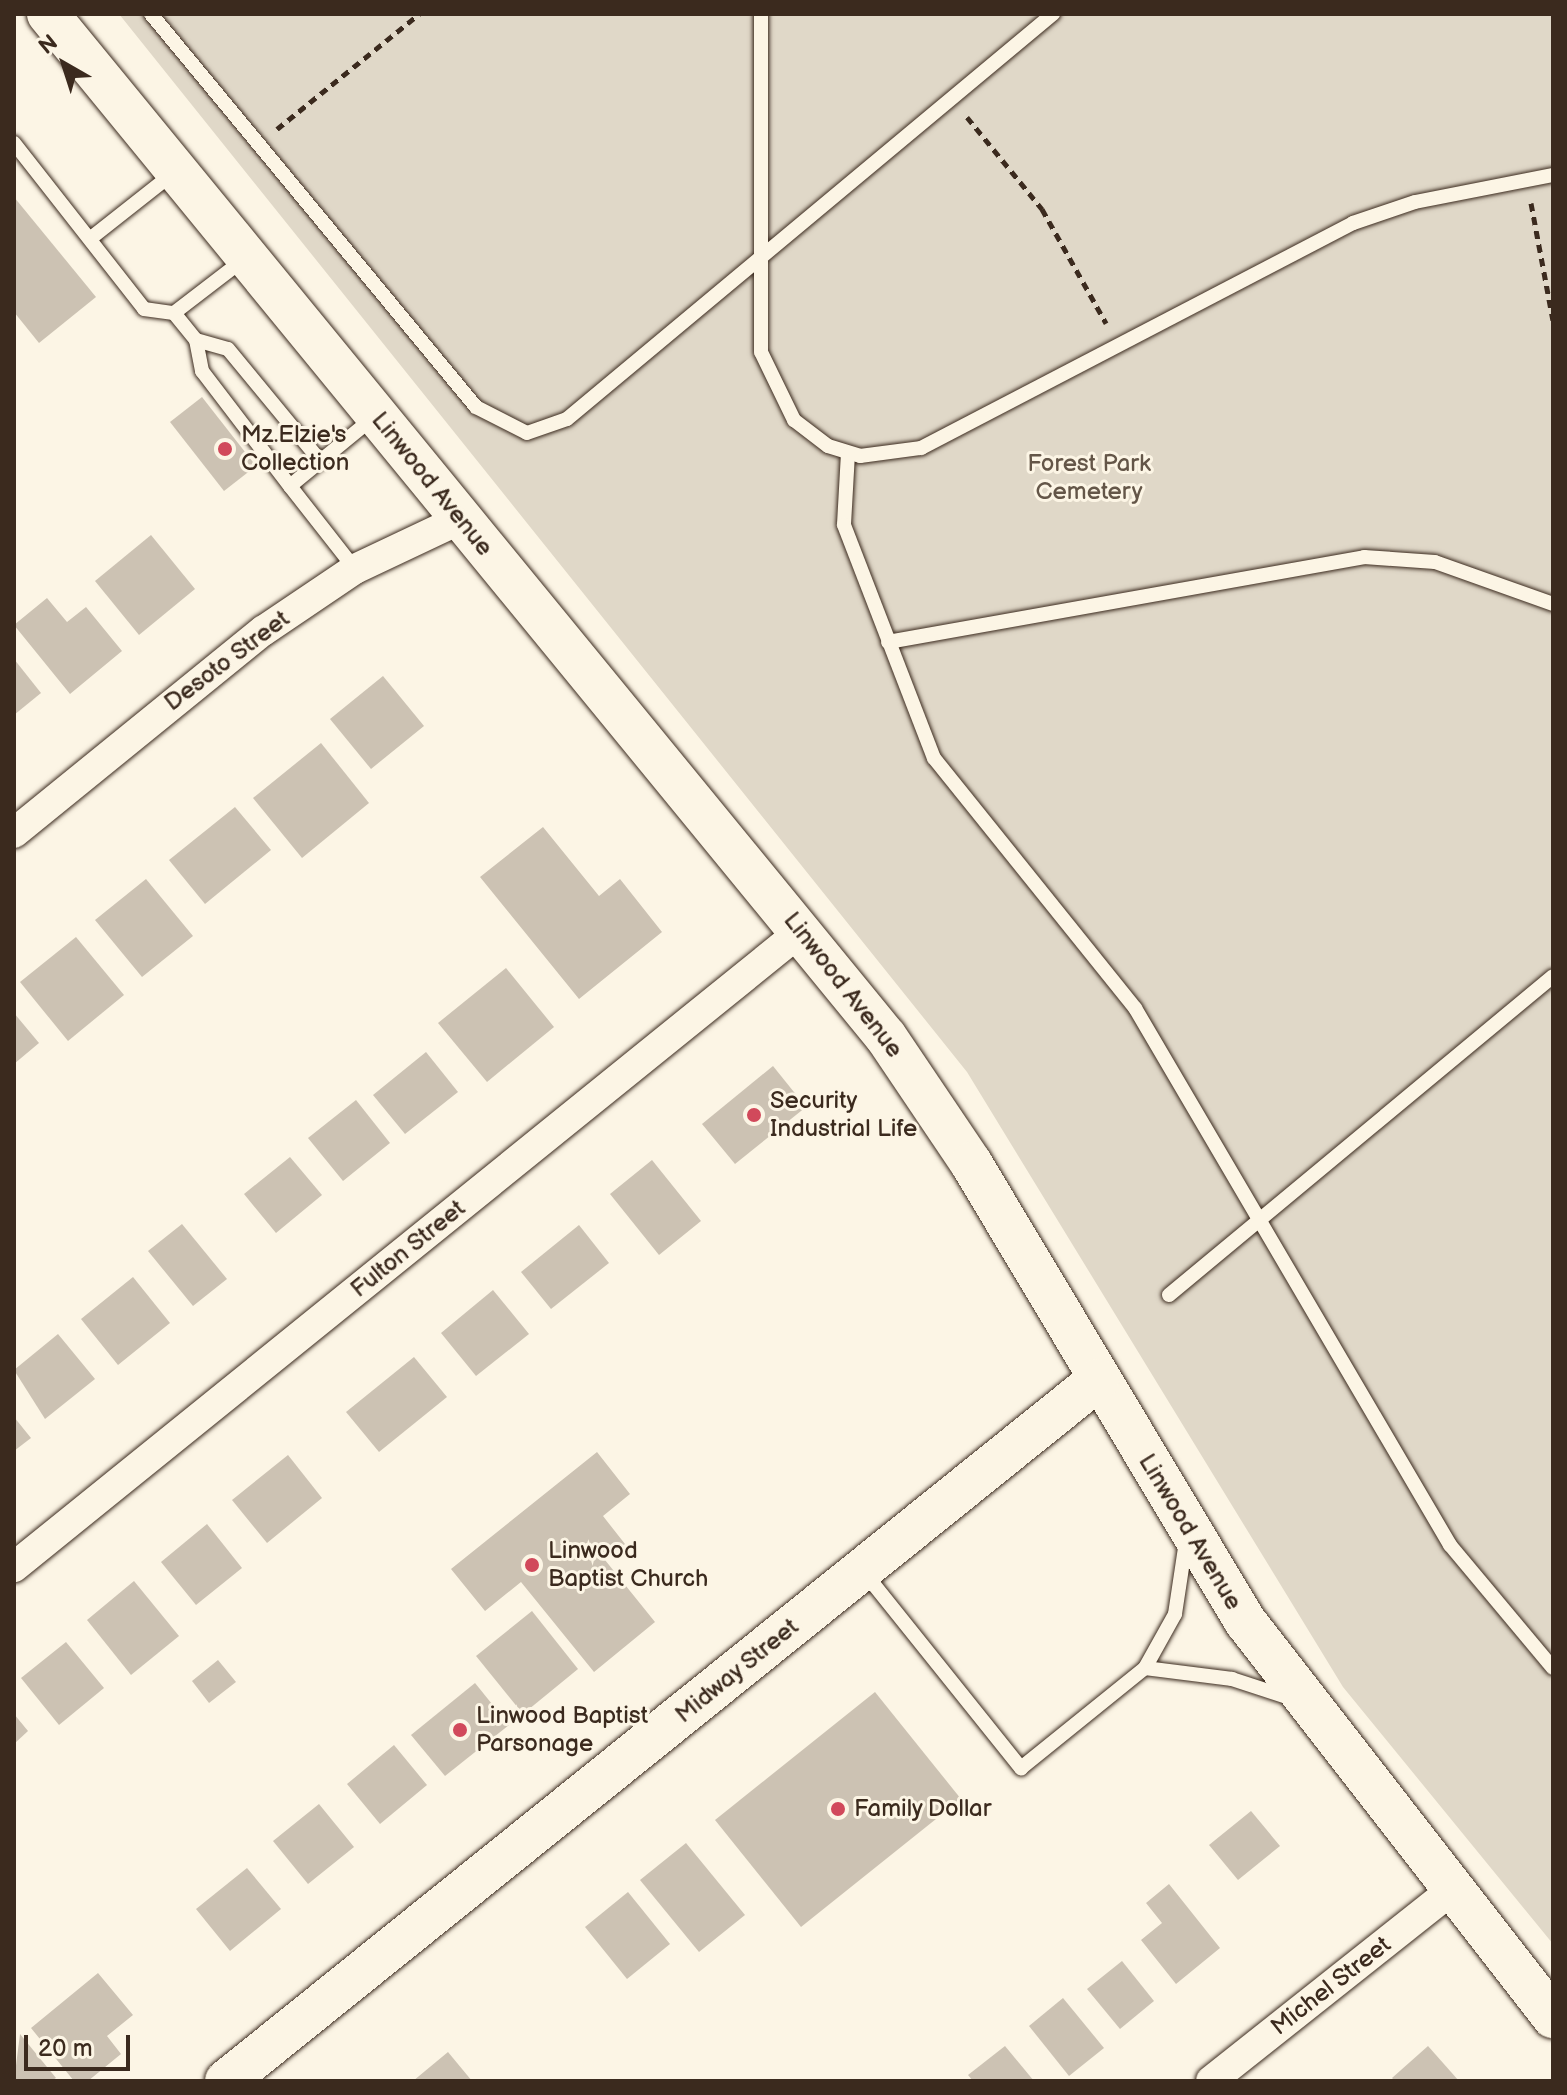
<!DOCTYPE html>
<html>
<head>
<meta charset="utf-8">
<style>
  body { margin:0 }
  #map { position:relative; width:1567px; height:2095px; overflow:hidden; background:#fcf5e5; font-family:"Balsamiq Sans",sans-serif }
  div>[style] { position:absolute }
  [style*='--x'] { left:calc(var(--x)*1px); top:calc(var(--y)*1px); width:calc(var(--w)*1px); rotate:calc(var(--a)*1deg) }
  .green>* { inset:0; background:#e0d8c8 }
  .building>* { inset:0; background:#ccc2b3 }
  .path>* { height:5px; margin-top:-2.5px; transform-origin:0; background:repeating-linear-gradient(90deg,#3b2a1e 0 8px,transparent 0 14px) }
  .roads { filter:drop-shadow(0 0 2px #3b2a1e) drop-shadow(0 0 2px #3b2a1e) }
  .lane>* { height:14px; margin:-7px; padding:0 7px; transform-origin:7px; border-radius:7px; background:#fcf5e5 }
  .street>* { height:30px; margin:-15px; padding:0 15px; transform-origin:15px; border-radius:15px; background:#fcf5e5 }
  .secondary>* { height:42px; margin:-21px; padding:0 21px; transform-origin:21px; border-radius:21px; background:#fcf5e5 }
  .dots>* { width:22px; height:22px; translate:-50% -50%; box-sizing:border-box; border:4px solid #fcf5e5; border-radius:50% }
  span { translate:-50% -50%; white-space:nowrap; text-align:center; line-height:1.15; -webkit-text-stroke:6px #fcf5e5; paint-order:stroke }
  .poi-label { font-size:24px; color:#3b2a1e }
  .left { translate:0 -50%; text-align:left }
  .park-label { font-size:24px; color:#645648 }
  .street-label { font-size:24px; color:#3b2a1e }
  .frame { position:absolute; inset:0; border:16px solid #3b2a1e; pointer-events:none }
  .north { position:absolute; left:24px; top:24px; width:80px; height:80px; -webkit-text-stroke:6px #fcf5e5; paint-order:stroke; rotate:321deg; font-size:22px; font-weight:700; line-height:32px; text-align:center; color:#3b2a1e }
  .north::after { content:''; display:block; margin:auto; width:28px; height:36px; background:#3b2a1e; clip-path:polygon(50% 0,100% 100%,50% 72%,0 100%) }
  .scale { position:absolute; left:24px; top:2035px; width:106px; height:36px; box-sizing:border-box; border:4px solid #3b2a1e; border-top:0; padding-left:10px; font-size:24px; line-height:28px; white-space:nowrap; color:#3b2a1e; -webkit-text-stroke:6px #fcf5e5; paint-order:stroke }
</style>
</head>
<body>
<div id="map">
  <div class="green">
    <i style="clip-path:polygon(119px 14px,1553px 14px,1553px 1944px,1343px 1687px,967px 1072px)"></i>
  </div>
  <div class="building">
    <i style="clip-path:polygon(14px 197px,96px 297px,39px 343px,14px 312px)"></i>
    <i style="clip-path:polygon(202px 397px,256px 466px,224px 491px,170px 422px)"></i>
    <i style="clip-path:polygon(151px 535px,195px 589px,139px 635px,95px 581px)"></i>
    <i style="clip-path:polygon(47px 598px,67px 622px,86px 607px,122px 651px,70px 694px,14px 625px)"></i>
    <i style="clip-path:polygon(14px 659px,41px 693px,14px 715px)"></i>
    <i style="clip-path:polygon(383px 676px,424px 726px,371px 769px,330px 719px)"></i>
    <i style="clip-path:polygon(321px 743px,369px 803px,302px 858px,253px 798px)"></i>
    <i style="clip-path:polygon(235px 807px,271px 850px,205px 904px,169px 860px)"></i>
    <i style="clip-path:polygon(543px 827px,599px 896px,620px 879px,662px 932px,579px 999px,480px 877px)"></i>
    <i style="clip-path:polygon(146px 879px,193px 936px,142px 977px,95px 920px)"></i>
    <i style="clip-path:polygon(76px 937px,124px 995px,68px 1041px,20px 982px)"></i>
    <i style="clip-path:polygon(506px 968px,554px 1027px,487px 1082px,438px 1023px)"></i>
    <i style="clip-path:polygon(14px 1013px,39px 1043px,14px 1064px)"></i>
    <i style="clip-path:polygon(426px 1052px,458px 1092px,405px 1134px,373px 1095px)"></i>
    <i style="clip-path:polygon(773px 1066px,806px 1107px,735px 1164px,702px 1124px)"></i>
    <i style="clip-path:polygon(356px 1100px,390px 1143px,343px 1181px,308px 1138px)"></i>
    <i style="clip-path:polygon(290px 1157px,322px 1195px,276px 1233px,244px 1194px)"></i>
    <i style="clip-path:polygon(652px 1160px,701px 1221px,659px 1255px,610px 1194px)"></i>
    <i style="clip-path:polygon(182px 1224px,227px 1279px,193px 1306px,148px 1251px)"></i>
    <i style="clip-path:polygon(579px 1225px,609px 1263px,551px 1309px,521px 1272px)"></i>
    <i style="clip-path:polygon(133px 1277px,170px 1323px,118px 1365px,81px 1319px)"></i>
    <i style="clip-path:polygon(493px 1290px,529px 1334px,476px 1376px,441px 1333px)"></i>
    <i style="clip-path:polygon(58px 1334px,95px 1379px,45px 1419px,14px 1370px)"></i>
    <i style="clip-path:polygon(414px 1357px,447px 1397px,379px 1452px,346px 1412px)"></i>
    <i style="clip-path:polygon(14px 1417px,31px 1438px,14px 1451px)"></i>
    <i style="clip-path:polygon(597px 1452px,630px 1494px,603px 1516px,625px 1544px,605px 1560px,655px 1622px,594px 1672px,521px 1582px,485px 1611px,451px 1569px)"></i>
    <i style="clip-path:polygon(288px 1455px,322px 1498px,267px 1543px,232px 1500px)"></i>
    <i style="clip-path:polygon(207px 1524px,242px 1568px,196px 1605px,161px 1562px)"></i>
    <i style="clip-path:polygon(134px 1581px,179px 1636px,131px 1675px,87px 1620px)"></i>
    <i style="clip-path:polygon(532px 1611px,578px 1669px,523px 1714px,476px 1656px)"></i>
    <i style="clip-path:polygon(66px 1642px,104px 1688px,59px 1725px,21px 1678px)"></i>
    <i style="clip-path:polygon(218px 1660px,236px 1682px,209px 1703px,192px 1681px)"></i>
    <i style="clip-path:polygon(475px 1683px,509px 1725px,445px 1776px,411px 1735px)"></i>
    <i style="clip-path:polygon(875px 1692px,961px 1799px,801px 1927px,715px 1820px)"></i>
    <i style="clip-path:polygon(14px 1714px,28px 1731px,14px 1744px)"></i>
    <i style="clip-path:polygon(394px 1745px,427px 1785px,380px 1824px,347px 1784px)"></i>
    <i style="clip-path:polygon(319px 1804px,354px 1847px,308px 1884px,273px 1841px)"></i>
    <i style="clip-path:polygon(1251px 1811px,1280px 1846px,1238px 1880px,1209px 1845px)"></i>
    <i style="clip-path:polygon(686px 1843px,745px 1915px,699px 1952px,640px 1880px)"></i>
    <i style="clip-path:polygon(247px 1868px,281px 1909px,230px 1951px,196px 1909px)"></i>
    <i style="clip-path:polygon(1169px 1884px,1220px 1948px,1176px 1984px,1141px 1940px,1162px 1923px,1146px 1903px)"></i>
    <i style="clip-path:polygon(628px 1892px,670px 1944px,627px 1979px,585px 1927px)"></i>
    <i style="clip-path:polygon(1122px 1961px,1154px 2001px,1120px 2029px,1087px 1989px)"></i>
    <i style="clip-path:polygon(98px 1973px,133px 2015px,107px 2036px,121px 2054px,88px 2081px,74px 2081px,31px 2028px)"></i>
    <i style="clip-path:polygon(1063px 1998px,1104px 2048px,1069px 2076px,1029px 2026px)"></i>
    <i style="clip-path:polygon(20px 2034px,56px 2078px,51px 2081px,14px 2081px)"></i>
    <i style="clip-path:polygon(1005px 2046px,1034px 2081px,973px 2081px,968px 2075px)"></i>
    <i style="clip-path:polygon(1428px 2046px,1459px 2081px,1395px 2081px,1392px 2078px)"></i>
    <i style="clip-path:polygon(448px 2052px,472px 2081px,413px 2081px)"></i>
  </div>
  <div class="path">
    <i style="--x:967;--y:117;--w:119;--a:50.8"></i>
    <i style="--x:1042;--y:209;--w:131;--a:60.7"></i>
    <i style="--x:277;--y:129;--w:183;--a:-39"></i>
    <i style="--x:1531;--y:203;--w:119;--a:79.4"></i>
  </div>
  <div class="roads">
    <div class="lane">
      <i style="--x:151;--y:14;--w:510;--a:50.41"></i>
      <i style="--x:476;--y:407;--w:57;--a:27"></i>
      <i style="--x:527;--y:433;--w:42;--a:-19.3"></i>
      <i style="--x:567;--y:419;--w:633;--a:-39.81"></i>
      <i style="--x:761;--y:14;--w:338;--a:90"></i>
      <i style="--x:761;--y:352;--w:76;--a:64.1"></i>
      <i style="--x:794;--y:420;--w:43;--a:37.4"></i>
      <i style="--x:828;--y:446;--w:34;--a:17"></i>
      <i style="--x:860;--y:456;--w:62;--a:-7.5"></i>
      <i style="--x:921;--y:448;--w:487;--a:-27.5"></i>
      <i style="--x:1353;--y:223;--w:65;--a:-18.7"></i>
      <i style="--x:1415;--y:202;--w:141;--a:-11.1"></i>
      <i style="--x:14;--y:143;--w:211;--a:51.9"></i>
      <i style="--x:144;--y:309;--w:30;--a:8"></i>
      <i style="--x:174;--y:313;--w:87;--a:-37.5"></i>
      <i style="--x:91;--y:238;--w:103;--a:-38.3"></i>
      <i style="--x:174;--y:313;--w:35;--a:51"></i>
      <i style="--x:196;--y:340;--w:33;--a:16"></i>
      <i style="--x:228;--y:349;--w:146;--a:50.5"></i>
      <i style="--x:196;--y:340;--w:32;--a:79"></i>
      <i style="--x:202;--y:371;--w:145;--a:52.6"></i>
      <i style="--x:848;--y:453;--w:72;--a:93.2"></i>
      <i style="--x:844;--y:525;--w:250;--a:68.9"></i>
      <i style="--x:934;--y:758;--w:321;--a:51.2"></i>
      <i style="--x:1135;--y:1008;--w:623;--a:59.6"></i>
      <i style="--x:1450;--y:1545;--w:160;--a:50.1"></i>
      <i style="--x:355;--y:569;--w:105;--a:-128.1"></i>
      <i style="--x:290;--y:486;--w:109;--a:-39.4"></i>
      <i style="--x:888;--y:642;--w:484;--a:-10.1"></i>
      <i style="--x:1364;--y:557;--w:71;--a:4"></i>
      <i style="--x:1435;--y:562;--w:125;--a:19.6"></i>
      <i style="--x:1169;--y:1295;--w:499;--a:-39.7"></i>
      <i style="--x:863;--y:1571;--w:253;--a:51.3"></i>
      <i style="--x:1021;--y:1768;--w:159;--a:-38.9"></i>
      <i style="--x:1145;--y:1668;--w:62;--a:-60.9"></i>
      <i style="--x:1175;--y:1614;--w:74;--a:-81.4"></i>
      <i style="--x:1145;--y:1668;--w:88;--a:7.2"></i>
      <i style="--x:1232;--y:1679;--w:64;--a:18.2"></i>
    </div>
    <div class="street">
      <i style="--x:14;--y:833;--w:321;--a:-39.1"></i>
      <i style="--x:263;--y:631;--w:111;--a:-34"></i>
      <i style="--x:355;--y:569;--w:117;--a:-25.3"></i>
      <i style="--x:14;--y:1567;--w:1012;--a:-38.94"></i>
      <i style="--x:1211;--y:2081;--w:306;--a:-38.4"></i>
    </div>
    <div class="secondary">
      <i style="--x:48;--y:14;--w:1322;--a:50.68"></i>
      <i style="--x:886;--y:1037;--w:152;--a:56"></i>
      <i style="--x:971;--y:1163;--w:534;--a:59.11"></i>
      <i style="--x:1245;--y:1621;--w:502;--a:52.13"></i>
      <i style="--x:226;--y:2081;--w:1119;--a:-38.8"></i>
    </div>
  </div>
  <div class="dots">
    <i style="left:225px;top:449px;background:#d1495b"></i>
    <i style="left:754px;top:1115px;background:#d1495b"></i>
    <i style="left:532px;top:1565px;background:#d1495b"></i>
    <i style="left:460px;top:1730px;background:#d1495b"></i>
    <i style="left:838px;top:1809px;background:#d1495b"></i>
  </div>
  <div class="poi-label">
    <span class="left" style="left:241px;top:449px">Mz.Elzie's<br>Collection</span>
    <span class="left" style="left:770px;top:1115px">Security<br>Industrial Life</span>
    <span class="left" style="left:548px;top:1565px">Linwood<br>Baptist Church</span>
    <span class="left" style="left:476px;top:1730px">Linwood Baptist<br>Parsonage</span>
    <span class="left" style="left:854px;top:1809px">Family Dollar</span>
  </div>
  <div class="park-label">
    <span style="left:1089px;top:478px">Forest Park<br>Cemetery</span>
  </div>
  <div class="street-label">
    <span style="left:432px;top:484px;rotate:51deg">Linwood Avenue</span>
    <span style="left:227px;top:661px;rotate:-37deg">Desoto Street</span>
    <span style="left:843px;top:985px;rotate:52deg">Linwood Avenue</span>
    <span style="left:408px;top:1249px;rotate:-39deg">Fulton Street</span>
    <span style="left:1190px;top:1532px;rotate:59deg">Linwood Avenue</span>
    <span style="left:737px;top:1671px;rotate:-39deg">Midway Street</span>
    <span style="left:1331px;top:1986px;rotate:-38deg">Michel Street</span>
  </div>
  <div class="frame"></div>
  <div class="north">N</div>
  <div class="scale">20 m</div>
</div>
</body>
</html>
